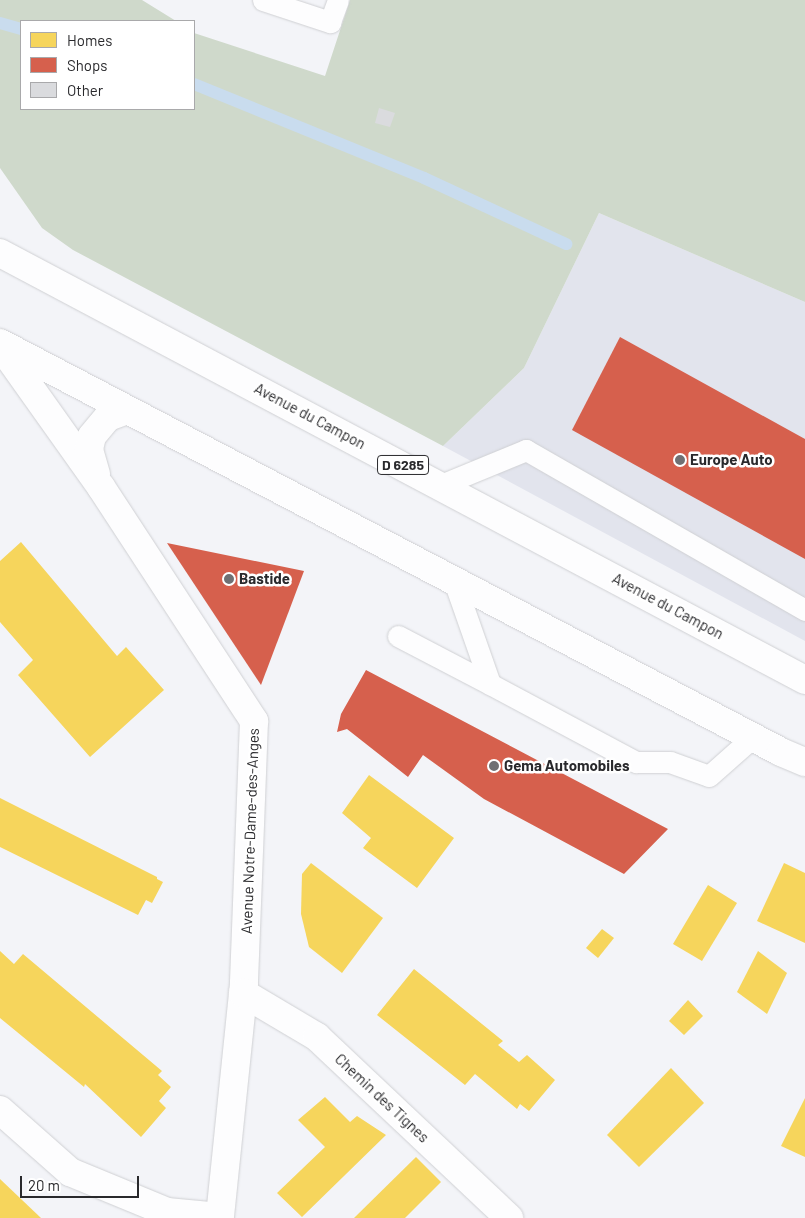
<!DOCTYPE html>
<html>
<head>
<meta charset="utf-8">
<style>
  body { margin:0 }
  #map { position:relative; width:805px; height:1218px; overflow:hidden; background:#f3f4f8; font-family:Barlow,sans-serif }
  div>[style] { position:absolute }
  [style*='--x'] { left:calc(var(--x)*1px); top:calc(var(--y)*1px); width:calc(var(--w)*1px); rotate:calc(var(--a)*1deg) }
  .built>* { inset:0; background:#e2e4ed }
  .forest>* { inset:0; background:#cfd9cb }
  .homes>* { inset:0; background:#f6d55c }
  .shops>* { inset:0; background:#d6604d }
  .stream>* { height:12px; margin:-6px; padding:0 6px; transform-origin:6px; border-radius:6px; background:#c9dcee }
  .building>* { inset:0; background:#dadbde }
  .roads { filter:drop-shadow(0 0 1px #cfd0d3) drop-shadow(0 0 1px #cfd0d3) }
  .lane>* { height:21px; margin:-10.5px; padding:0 10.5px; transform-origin:10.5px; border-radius:10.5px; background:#fdfdfe }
  .street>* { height:28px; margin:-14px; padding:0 14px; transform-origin:14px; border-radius:14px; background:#fdfdfe }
  .primary>* { height:28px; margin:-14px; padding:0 14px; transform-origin:14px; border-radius:14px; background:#fdfdfe }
  .dots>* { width:14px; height:14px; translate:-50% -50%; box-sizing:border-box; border:2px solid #fff; border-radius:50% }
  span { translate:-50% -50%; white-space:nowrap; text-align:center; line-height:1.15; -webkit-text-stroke:5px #fff; paint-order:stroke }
  .shield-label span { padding:1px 4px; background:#fff; border:1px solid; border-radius:4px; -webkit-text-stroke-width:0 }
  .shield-label { font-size:14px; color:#29292c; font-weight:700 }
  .street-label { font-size:15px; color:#29292c }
  .poi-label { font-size:15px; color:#29292c; font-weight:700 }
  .left { translate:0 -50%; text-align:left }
  .legend { position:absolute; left:20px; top:20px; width:175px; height:90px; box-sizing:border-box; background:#fff; border:1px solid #a9a9ab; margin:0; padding:6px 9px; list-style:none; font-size:15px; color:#29292c }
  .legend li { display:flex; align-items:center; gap:10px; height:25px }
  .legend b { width:25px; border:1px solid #a9a9ab }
  .scale { position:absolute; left:20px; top:1176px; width:119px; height:22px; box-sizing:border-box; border:2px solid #29292c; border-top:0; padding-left:6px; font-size:15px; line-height:18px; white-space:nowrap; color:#29292c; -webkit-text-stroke:4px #fff; paint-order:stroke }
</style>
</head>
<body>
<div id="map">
  <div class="built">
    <i style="clip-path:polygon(599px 213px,805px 302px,805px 641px,443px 446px,524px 368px)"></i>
  </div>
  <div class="forest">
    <i style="clip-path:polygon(0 0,142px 0,176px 21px,21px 21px,21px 109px,194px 109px,194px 33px,325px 76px,350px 0,805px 0,805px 302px,599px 213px,524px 368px,443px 446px,73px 250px,42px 228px,0 168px)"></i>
  </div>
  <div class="homes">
    <i style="clip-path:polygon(21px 542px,117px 656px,126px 647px,164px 690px,90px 757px,18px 675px,33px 660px,0 622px,0 561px)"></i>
    <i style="clip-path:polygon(369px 775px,454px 838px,417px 888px,363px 848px,371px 838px,342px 813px)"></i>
    <i style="clip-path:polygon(0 798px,157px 877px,157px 879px,163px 882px,152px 903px,146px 900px,138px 915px,0 847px)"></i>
    <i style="clip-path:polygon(311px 863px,383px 918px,342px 973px,309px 947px,301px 914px,302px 874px)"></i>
    <i style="clip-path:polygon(784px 863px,805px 873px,805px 943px,757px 921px)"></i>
    <i style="clip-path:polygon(708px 885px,737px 903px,702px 961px,673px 944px)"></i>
    <i style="clip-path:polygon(602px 929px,614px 938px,598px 958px,586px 948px)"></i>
    <i style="clip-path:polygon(0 951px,14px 964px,23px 954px,162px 1071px,158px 1075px,171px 1087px,159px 1101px,166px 1108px,141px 1137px,85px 1084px,84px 1087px,0 1018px)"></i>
    <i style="clip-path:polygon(758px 951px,787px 973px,767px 1014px,737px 992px)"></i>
    <i style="clip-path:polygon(414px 969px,503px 1041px,498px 1045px,519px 1062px,527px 1055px,555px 1080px,529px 1111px,520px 1104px,517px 1109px,475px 1074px,465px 1085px,377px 1015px)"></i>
    <i style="clip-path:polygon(688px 1000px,703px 1016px,684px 1035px,669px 1021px)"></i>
    <i style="clip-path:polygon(671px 1068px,704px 1103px,639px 1167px,607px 1135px)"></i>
    <i style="clip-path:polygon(325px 1097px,350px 1122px,357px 1116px,386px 1135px,302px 1217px,277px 1193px,325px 1147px,298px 1120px)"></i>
    <i style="clip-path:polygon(805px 1098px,805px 1157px,781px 1146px)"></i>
    <i style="clip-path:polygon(416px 1157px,441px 1182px,405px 1218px,354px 1218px)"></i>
    <i style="clip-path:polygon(0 1179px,41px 1218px,0 1218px)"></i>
  </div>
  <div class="shops">
    <i style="clip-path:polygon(620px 337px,805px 439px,805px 559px,572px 430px)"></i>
    <i style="clip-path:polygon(167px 543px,304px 571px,261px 685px)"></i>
    <i style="clip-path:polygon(366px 670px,668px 829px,624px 874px,484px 799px,423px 755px,408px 777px,347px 729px,337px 732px,341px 714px)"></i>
  </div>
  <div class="stream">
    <i style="--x:0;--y:23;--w:22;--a:16"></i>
    <i style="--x:194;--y:84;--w:248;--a:22.2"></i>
    <i style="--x:424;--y:178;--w:157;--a:24.9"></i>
  </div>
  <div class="building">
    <i style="clip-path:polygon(379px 108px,395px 113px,390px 127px,375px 123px)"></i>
  </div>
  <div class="roads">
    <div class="lane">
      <i style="--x:263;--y:0;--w:71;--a:18.2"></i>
      <i style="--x:330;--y:22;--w:23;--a:-70"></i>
      <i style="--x:441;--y:485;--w:92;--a:-22.4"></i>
      <i style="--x:526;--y:450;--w:322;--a:29.8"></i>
      <i style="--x:454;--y:581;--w:109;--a:70.7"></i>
      <i style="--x:490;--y:684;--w:166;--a:28.1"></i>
      <i style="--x:636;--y:762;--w:34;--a:0"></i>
      <i style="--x:670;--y:762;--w:41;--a:19.7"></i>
      <i style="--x:709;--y:776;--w:59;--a:-41.6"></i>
      <i style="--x:398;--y:636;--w:104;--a:27.6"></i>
    </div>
    <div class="street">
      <i style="--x:0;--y:345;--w:174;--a:54.6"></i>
      <i style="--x:101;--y:487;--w:280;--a:56.8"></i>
      <i style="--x:254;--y:721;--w:263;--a:92.2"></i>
      <i style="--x:244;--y:984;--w:235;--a:95.9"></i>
      <i style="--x:96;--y:474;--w:26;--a:-106"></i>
      <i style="--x:89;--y:449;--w:13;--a:-77"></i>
      <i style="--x:92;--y:436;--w:25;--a:-50"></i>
      <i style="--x:108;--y:417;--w:20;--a:-20"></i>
      <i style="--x:243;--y:993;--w:86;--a:30.7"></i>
      <i style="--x:317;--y:1037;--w:264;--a:43.3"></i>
      <i style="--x:0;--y:1110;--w:94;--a:41.5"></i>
      <i style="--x:70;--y:1172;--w:105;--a:22.4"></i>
      <i style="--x:167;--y:1212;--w:53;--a:5.4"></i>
    </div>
    <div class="primary">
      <i style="--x:0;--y:253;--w:911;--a:27.94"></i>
      <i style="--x:0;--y:343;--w:882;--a:27.64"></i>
      <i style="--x:781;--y:752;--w:26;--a:23"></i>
    </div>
  </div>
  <div class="dots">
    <i style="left:680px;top:460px;background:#707073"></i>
    <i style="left:229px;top:579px;background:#707073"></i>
    <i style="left:494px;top:766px;background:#707073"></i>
  </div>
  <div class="shield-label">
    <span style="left:403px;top:465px">D 6285</span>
  </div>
  <div class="street-label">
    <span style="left:310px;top:416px;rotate:28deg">Avenue du Campon</span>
    <span style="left:668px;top:606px;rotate:28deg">Avenue du Campon</span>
    <span style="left:250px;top:831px;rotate:-88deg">Avenue Notre-Dame-des-Anges</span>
    <span style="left:382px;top:1098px;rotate:43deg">Chemin des Tignes</span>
  </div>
  <div class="poi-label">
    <span class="left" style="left:690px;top:460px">Europe Auto</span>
    <span class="left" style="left:239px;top:579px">Bastide</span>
    <span class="left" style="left:504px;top:766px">Gema Automobiles</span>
  </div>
  <ul class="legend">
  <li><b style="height:14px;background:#f6d55c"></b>Homes</li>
  <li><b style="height:14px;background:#d6604d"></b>Shops</li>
  <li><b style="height:14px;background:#dadbde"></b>Other</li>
  </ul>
  <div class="scale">20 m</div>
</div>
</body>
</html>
